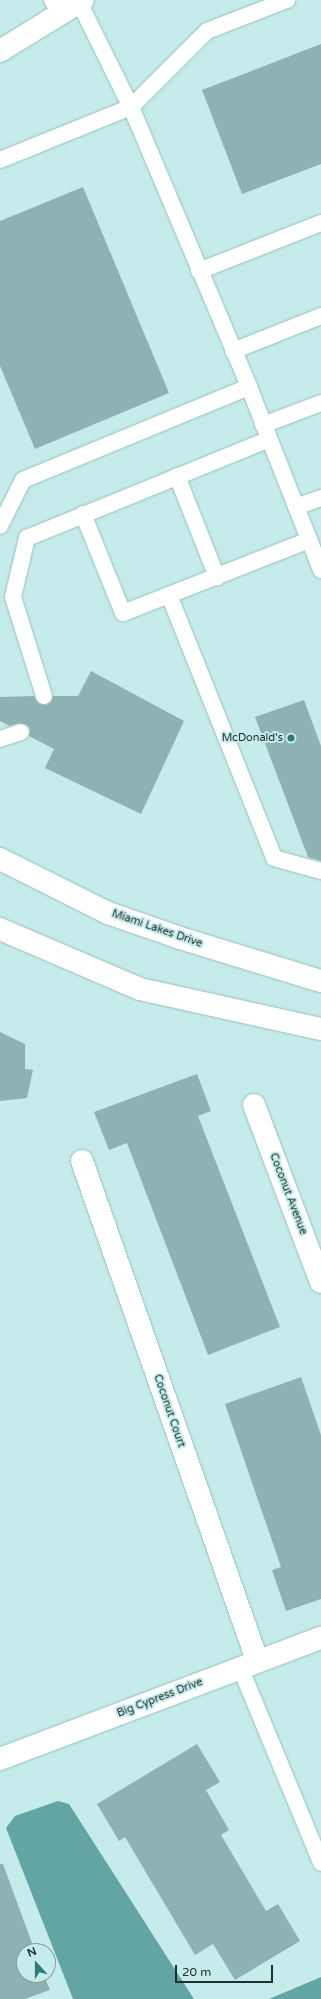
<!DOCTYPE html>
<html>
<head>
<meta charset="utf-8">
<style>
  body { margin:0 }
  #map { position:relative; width:321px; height:1999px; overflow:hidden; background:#c5eceb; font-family:"Varela Round",sans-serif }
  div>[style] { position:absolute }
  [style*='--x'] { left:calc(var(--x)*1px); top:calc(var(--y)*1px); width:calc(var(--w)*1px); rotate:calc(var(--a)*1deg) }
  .water>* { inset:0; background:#63a5a4 }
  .building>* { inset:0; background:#8db2b1 }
  .roads { filter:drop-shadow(0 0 1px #99bfbe) drop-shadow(0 0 1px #99bfbe) }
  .service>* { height:16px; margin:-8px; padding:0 8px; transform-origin:8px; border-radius:8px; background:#fff }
  .minor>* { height:22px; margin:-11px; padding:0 11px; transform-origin:11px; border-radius:11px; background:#fff }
  .tertiary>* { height:22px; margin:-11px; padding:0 11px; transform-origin:11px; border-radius:11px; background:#fff }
  .secondary>* { height:22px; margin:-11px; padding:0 11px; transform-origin:11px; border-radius:11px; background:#fff }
  .dots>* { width:11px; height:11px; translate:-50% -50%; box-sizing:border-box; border:2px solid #c5eceb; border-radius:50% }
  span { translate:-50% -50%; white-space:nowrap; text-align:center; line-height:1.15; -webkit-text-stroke:4px #c5eceb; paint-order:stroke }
  .poi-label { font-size:11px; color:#202f2f }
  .right { translate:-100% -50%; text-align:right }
  .street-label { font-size:11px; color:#202f2f }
  .north { position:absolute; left:16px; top:1943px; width:40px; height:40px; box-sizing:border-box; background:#c5eceb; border:1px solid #83a0a0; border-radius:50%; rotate:339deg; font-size:11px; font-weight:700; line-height:16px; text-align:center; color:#202f2f }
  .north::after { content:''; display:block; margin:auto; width:14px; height:18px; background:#317a7a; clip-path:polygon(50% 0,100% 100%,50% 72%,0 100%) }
  .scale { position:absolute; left:175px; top:1965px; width:98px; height:18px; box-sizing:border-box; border:2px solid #202f2f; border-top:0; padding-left:5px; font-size:12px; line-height:14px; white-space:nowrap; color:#202f2f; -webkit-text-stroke:3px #c5eceb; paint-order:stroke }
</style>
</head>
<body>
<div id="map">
  <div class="water">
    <i style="clip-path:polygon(58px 1801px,69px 1804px,194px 1999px,73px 1999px,6px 1828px,15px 1816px)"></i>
    <i style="clip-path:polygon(321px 1977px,321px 1999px,269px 1999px)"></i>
  </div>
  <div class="building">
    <i style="clip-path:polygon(321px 44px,321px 164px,242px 194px,202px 90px)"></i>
    <i style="clip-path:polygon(83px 187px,169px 393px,35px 449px,0 366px,0 221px)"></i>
    <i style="clip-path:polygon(91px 671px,184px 721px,141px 814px,45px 768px,54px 749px,29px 736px,30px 729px,27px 725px,18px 723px,10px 726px,0 721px,0 697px,34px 696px,38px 703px,46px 705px,51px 702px,53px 696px,78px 696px)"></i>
    <i style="clip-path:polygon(304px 700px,321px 746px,321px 861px,308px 857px,255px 717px)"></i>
    <i style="clip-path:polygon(0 1032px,25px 1044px,25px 1069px,33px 1070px,27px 1098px,0 1101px)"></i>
    <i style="clip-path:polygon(197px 1074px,211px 1111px,198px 1116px,280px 1327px,208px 1355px,127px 1143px,109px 1150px,94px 1112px)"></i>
    <i style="clip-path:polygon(301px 1377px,321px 1435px,321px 1599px,286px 1611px,272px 1570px,281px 1567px,225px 1404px)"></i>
    <i style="clip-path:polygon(197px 1744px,220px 1782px,206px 1790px,229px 1830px,221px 1835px,266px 1911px,278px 1904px,300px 1941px,235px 1980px,213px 1944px,195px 1955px,125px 1837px,119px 1841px,97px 1804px)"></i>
    <i style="clip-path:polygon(0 1864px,3px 1864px,35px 1951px,24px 1951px,24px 1975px,44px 1975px,50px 1990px,25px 1999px,0 1999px)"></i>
  </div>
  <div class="roads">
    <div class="service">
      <i style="--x:52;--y:0;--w:16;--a:60"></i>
      <i style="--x:79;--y:2;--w:117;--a:63.7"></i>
      <i style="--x:131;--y:107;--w:304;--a:67.1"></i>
      <i style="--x:249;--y:387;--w:197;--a:68.5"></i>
      <i style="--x:0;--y:160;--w:141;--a:-22"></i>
      <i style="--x:131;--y:107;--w:107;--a:-45"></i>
      <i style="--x:207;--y:31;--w:86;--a:-21.2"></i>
      <i style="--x:199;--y:271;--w:131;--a:-21.5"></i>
      <i style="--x:233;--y:351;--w:95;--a:-21.7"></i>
      <i style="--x:263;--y:425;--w:62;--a:-20.8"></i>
      <i style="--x:177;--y:476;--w:109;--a:68.4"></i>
      <i style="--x:296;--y:507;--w:27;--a:-20"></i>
      <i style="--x:83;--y:514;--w:107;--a:68"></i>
      <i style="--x:123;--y:613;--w:200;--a:-21.4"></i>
      <i style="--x:0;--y:526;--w:51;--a:-63.4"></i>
      <i style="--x:23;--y:480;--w:244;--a:-22.4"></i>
      <i style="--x:169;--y:595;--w:283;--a:68.2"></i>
      <i style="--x:274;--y:858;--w:49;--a:15.5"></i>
      <i style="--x:44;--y:696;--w:104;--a:-107.4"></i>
      <i style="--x:13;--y:597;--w:61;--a:-76.7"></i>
      <i style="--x:27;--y:538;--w:261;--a:-22.2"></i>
      <i style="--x:0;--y:739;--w:22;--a:-18"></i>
      <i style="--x:240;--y:1667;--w:212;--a:67.5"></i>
    </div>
    <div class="minor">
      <i style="--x:254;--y:1105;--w:189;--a:69.3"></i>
      <i style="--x:82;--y:1161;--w:529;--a:70.67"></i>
      <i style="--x:0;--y:1759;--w:343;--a:-20.7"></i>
    </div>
    <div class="tertiary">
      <i style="--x:0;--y:51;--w:97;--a:-31.6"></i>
    </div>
    <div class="secondary">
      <i style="--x:0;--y:859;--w:121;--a:26.6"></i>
      <i style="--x:108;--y:913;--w:76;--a:19.1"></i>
      <i style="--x:180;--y:938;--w:147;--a:17"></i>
      <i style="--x:0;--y:929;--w:152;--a:23.2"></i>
      <i style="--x:140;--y:989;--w:185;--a:12.5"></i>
    </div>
  </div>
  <div class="dots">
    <i style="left:291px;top:738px;background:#317a7a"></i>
  </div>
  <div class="poi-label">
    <span class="right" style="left:283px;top:738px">McDonald's</span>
  </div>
  <div class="street-label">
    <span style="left:157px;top:929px;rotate:19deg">Miami Lakes Drive</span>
    <span style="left:288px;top:1194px;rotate:69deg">Coconut Avenue</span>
    <span style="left:169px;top:1411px;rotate:71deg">Coconut Court</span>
    <span style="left:160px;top:1698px;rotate:-21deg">Big Cypress Drive</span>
  </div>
  <div class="north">N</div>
  <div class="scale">20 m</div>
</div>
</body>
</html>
